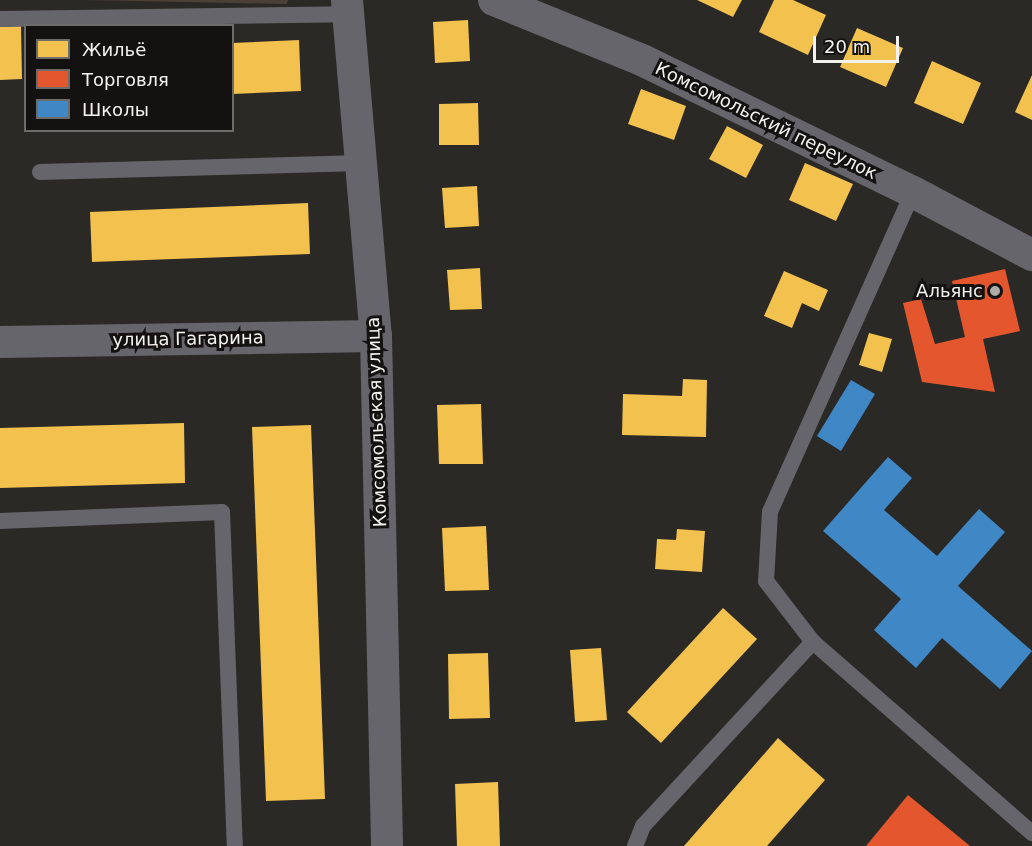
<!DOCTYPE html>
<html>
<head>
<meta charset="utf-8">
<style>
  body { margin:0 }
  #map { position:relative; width:1032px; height:846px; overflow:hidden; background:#2b2926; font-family:"DejaVu Sans",sans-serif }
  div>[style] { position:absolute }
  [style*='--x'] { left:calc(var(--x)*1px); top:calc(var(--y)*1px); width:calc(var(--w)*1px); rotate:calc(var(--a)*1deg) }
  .green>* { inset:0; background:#4c3f36 }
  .homes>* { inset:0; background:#f2c14e }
  .shops>* { inset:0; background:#e4572e }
  .schools>* { inset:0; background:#3f88c5 }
  .lane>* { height:16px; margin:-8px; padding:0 8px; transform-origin:8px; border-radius:8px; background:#67656c }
  .street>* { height:32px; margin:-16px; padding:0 16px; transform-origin:16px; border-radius:16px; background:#67656c }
  .dots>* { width:16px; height:16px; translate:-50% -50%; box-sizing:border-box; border:3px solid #131210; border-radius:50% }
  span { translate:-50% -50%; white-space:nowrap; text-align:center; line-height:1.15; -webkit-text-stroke:6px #131210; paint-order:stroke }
  .street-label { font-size:18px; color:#f4f2ef }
  .poi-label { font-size:18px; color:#f4f2ef }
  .right { translate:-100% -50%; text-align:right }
  .legend { position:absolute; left:24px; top:24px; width:210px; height:108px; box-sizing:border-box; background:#131210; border:2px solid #6d6c69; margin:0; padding:8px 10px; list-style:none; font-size:18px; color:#f4f2ef }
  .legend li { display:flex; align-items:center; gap:12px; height:30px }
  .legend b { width:30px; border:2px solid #6d6c69 }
  .scale { position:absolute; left:813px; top:36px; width:86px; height:27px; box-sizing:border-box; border:3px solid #f4f2ef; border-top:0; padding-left:8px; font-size:18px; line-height:21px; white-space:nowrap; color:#f4f2ef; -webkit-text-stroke:4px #131210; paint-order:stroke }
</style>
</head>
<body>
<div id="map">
  <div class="green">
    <i style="clip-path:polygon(85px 0,288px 0,287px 4px)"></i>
  </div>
  <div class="homes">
    <i style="clip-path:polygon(697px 0,742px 0,733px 17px)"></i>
    <i style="clip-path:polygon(774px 0,793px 0,826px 15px,808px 55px,759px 32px)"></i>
    <i style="clip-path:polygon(468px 20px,470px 61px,435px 63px,433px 22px)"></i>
    <i style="clip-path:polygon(21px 26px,22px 79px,0 80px,0 27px)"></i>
    <i style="clip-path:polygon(857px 28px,903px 48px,886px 87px,840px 67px)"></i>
    <i style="clip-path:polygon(299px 40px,301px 91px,232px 94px,232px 43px)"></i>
    <i style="clip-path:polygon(932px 61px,981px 83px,963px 124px,914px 103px)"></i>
    <i style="clip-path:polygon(1032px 75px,1032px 120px,1015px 112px)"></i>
    <i style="clip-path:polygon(641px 89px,686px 106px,674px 140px,628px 124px)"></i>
    <i style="clip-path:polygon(478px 103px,479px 145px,439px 145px,439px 104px)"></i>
    <i style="clip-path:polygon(727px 126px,763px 145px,746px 178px,709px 159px)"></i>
    <i style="clip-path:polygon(805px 163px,853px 184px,836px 221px,789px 200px)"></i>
    <i style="clip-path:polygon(477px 186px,479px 226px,445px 228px,442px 188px)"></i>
    <i style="clip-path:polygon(308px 203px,310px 254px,92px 262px,90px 212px)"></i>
    <i style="clip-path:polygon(480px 268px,482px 309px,450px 310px,447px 270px)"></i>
    <i style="clip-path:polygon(784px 271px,828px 290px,819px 311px,802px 303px,792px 328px,764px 316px)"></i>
    <i style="clip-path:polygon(869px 333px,892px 339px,882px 372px,859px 365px)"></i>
    <i style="clip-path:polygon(683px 379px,707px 380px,706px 437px,622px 435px,623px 394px,682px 396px)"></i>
    <i style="clip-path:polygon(481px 404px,483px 464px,439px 464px,437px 405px)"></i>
    <i style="clip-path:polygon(184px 423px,185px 483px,0 488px,0 428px)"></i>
    <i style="clip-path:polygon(311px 425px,325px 799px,266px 801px,252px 427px)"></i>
    <i style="clip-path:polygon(486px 526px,489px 590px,445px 591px,442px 528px)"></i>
    <i style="clip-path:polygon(677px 529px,705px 531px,702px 572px,655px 569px,657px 539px,676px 540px)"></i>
    <i style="clip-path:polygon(723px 608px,757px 639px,661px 743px,627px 712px)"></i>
    <i style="clip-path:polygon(601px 648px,607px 720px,575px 722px,570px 650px)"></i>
    <i style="clip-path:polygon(488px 653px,490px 718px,449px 719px,448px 654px)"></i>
    <i style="clip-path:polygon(778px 738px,825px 780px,767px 846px,684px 846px)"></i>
    <i style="clip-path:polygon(498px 782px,500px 846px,457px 846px,455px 784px)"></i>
  </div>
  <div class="shops">
    <i style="clip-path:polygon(1005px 269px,1020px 331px,983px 339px,995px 392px,922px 382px,903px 303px,921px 299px,935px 344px,965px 337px,952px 281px)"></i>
    <i style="clip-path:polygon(908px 795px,970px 846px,866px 846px)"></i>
  </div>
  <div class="schools">
    <i style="clip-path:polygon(851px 380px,875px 394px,841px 451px,817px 436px)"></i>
    <i style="clip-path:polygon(888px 457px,912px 478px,884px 510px,937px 556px,979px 509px,1005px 532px,958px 586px,1032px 651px,1000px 689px,942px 638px,916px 668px,874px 630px,901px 599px,823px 531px)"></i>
  </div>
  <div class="lane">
    <i style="--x:0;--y:19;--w:348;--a:-0.8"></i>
    <i style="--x:40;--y:172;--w:321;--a:-1.6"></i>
    <i style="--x:913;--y:192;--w:350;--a:114.1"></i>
    <i style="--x:770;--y:512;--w:69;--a:93.3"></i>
    <i style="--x:766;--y:581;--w:77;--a:52.4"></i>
    <i style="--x:813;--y:642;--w:291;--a:41.1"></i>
    <i style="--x:0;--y:521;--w:222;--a:-2.3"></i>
    <i style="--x:222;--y:512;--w:334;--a:87.8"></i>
    <i style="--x:635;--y:846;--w:22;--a:-68"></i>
    <i style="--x:643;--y:826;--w:251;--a:-47.3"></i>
  </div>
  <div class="street">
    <i style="--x:347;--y:0;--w:337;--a:85.1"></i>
    <i style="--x:376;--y:336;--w:510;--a:88.76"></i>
    <i style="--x:494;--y:0;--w:160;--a:22.1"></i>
    <i style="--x:642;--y:60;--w:301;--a:26"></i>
    <i style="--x:913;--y:192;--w:135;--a:27.9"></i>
    <i style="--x:0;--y:342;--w:376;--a:-0.9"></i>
  </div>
  <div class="dots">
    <i style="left:995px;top:291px;background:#aeaca9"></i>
  </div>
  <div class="street-label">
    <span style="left:766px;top:121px;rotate:26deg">Комсомольский переулок</span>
    <span style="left:188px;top:339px;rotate:-1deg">улица Гагарина</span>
    <span style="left:377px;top:422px;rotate:-92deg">Комсомольская улица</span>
  </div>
  <div class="poi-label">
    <span class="right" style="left:983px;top:291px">Альянс</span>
  </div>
  <ul class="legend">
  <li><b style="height:16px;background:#f2c14e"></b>Жильё</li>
  <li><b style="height:16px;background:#e4572e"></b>Торговля</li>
  <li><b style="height:16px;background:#3f88c5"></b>Школы</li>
  </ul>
  <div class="scale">20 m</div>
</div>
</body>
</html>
